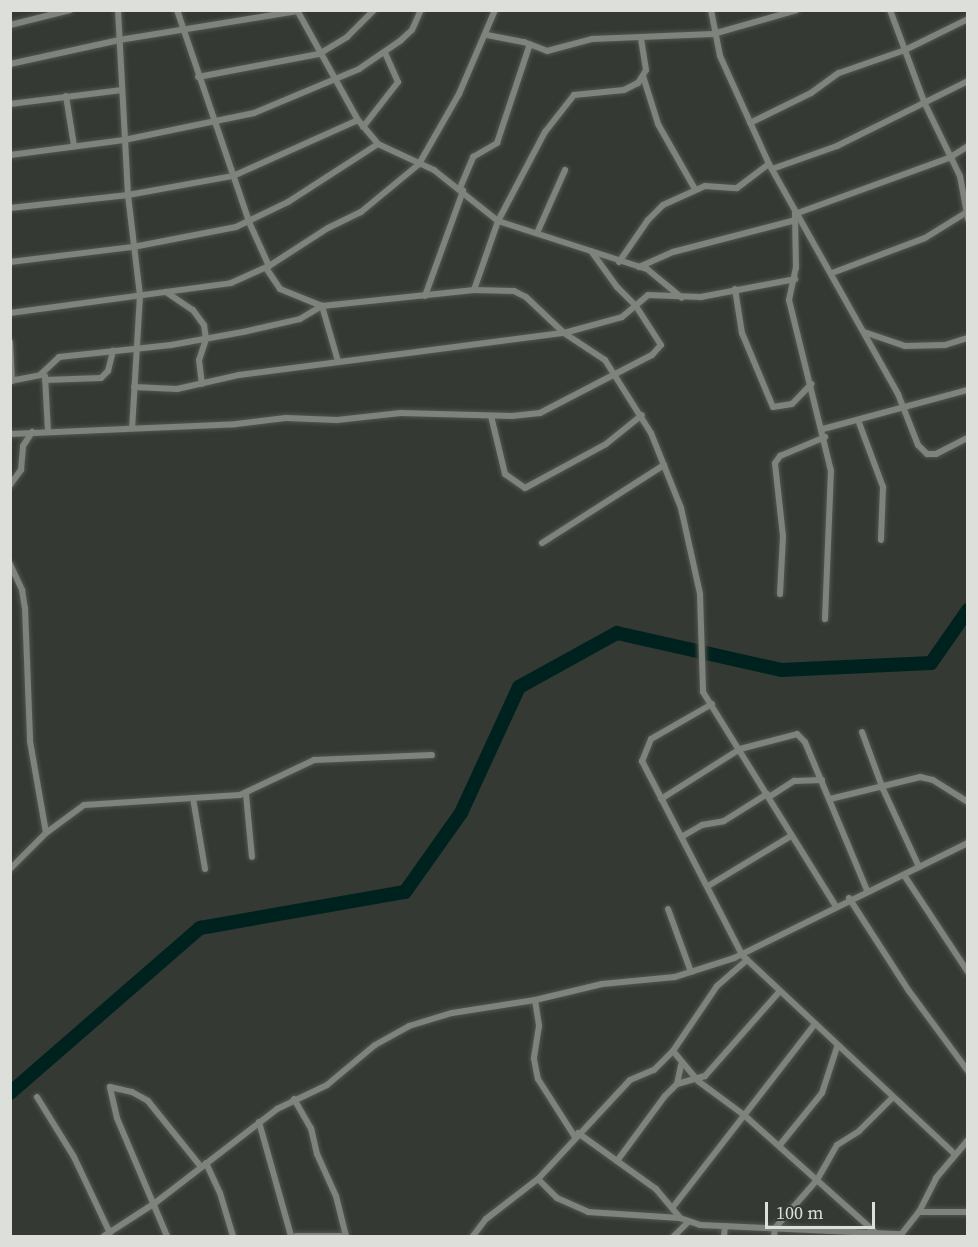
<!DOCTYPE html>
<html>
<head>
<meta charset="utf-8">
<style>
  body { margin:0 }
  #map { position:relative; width:978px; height:1247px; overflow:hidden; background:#353933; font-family:"Source Serif 4",serif }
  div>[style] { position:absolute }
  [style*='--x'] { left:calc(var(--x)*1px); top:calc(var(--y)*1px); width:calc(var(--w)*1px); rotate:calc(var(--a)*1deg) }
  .river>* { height:14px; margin:-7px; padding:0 7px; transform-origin:7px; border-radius:7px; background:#00221f }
  .roads { filter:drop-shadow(0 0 2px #535550) drop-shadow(0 0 2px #535550) }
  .street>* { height:6px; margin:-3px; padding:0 3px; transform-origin:3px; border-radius:3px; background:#7e837c }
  span { translate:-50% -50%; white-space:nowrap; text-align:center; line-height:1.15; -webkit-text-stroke:4.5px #353933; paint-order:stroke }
  .frame { position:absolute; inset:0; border:12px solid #dddfdb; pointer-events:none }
  .scale { position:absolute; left:765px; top:1202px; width:110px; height:27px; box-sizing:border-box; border:3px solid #dddfdb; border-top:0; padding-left:8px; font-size:18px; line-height:21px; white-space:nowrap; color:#dddfdb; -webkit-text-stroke:4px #353933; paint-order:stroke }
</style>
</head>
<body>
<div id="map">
  <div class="river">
    <i style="--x:10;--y:1093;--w:252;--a:-41"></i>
    <i style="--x:200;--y:928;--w:208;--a:-10"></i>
    <i style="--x:405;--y:892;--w:97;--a:-54.7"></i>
    <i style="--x:461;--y:813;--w:139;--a:-65.3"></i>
    <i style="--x:519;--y:687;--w:112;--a:-28.9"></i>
    <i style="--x:617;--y:633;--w:168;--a:12.7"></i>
    <i style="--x:781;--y:670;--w:150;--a:-2.7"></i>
    <i style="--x:931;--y:663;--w:65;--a:-55.1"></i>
  </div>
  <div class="roads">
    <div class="street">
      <i style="--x:118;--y:10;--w:185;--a:86.9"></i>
      <i style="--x:128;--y:195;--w:101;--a:83.2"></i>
      <i style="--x:140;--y:295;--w:133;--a:93.4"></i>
      <i style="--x:177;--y:10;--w:224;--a:71.2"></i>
      <i style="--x:249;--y:222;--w:48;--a:65.6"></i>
      <i style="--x:297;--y:10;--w:126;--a:61"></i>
      <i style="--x:358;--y:120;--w:31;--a:50"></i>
      <i style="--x:378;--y:144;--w:62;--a:24.9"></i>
      <i style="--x:434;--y:170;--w:82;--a:38.6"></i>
      <i style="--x:498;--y:221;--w:157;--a:17.9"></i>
      <i style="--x:647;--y:269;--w:45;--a:39.6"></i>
      <i style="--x:711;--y:10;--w:47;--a:78.9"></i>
      <i style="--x:720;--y:56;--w:119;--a:65.6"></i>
      <i style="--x:769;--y:164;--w:264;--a:60.7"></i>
      <i style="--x:898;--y:394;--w:55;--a:68.6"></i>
      <i style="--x:918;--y:445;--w:13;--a:45"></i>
      <i style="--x:927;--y:454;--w:9;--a:0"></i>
      <i style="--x:936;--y:454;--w:36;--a:-27"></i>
      <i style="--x:890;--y:10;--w:100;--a:69.6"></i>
      <i style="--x:925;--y:104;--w:80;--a:64.1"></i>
      <i style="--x:960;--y:176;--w:44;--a:79.5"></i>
      <i style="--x:10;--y:25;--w:62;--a:-14"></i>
      <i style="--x:487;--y:35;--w:38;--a:11"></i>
      <i style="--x:524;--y:42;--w:25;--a:21"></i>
      <i style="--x:547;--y:51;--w:47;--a:-14.9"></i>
      <i style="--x:592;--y:39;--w:121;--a:-2.4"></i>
      <i style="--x:713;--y:34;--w:87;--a:-15.9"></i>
      <i style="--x:10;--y:64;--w:112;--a:-12.4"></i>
      <i style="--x:119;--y:40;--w:181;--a:-9.2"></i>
      <i style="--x:643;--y:76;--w:50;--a:72.6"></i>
      <i style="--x:658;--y:124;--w:75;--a:60.4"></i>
      <i style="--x:198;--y:77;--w:123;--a:-10.8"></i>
      <i style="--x:319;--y:54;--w:33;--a:-31"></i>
      <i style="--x:347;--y:37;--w:38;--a:-45"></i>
      <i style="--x:66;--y:96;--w:51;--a:80.9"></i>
      <i style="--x:10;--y:104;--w:113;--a:-7.1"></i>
      <i style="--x:750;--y:123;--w:68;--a:-26.2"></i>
      <i style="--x:811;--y:93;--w:34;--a:-36"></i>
      <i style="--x:839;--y:73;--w:70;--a:-19.2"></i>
      <i style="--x:905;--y:50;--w:70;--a:-26.2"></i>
      <i style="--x:363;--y:127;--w:57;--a:-52.1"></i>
      <i style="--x:398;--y:82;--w:32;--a:-114"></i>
      <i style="--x:10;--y:155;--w:115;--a:-7.5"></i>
      <i style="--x:124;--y:140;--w:133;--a:-11.7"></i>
      <i style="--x:254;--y:113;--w:114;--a:-22.7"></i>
      <i style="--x:359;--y:69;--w:50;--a:-34.3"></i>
      <i style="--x:400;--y:41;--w:16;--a:-43"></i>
      <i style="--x:412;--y:30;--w:22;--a:-66"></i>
      <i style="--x:772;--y:169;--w:69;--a:-19.5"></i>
      <i style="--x:837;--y:146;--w:146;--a:-26.4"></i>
      <i style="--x:460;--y:188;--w:34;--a:-67"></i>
      <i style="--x:473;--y:157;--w:28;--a:-30"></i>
      <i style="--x:497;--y:143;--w:104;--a:-71.6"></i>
      <i style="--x:10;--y:208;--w:119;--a:-6.3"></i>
      <i style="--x:128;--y:195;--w:107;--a:-10.3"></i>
      <i style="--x:233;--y:176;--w:137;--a:-24.1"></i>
      <i style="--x:537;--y:233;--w:69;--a:-66"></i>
      <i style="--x:10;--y:262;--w:124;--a:-7"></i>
      <i style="--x:133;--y:247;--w:105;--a:-11"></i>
      <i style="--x:236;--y:227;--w:58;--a:-25.7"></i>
      <i style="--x:288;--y:202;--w:107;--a:-32.8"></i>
      <i style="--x:619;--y:262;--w:51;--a:-55.4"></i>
      <i style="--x:648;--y:220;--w:21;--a:-45"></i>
      <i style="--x:663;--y:205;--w:46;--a:-24.3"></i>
      <i style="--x:705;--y:186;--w:32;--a:4"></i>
      <i style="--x:737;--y:188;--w:40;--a:-37"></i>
      <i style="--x:639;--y:267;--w:37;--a:-24"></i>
      <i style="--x:673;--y:252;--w:127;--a:-14.6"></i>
      <i style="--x:266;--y:268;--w:25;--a:56"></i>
      <i style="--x:280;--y:289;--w:45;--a:22"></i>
      <i style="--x:322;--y:306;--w:57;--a:73.8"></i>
      <i style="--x:832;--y:273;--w:99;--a:-20.6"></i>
      <i style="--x:925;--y:238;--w:49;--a:-31.8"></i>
      <i style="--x:735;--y:289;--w:45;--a:81"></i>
      <i style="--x:742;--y:333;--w:80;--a:67.3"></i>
      <i style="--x:773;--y:407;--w:19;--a:-9"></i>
      <i style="--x:792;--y:404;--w:28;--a:-46"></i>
      <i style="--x:474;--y:290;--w:73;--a:-70.8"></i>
      <i style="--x:498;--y:221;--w:101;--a:-62.2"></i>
      <i style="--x:545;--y:132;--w:47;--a:-51.9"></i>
      <i style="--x:574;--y:95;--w:50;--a:-5.7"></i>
      <i style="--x:624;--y:90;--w:16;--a:-27"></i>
      <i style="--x:638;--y:83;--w:15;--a:-58"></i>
      <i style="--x:646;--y:70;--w:33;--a:-99"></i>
      <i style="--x:166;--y:292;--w:32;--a:34"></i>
      <i style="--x:193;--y:310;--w:19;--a:54"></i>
      <i style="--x:204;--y:325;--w:14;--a:82"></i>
      <i style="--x:206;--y:339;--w:22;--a:108"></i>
      <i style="--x:199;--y:360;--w:24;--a:83"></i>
      <i style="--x:425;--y:296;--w:112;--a:-70.1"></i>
      <i style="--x:10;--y:313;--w:223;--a:-7.7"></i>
      <i style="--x:231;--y:283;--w:42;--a:-24.1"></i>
      <i style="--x:269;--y:266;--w:70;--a:-32.8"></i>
      <i style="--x:328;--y:228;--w:37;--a:-26"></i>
      <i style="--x:361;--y:212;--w:75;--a:-39.6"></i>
      <i style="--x:419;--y:164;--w:81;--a:-60.3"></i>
      <i style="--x:459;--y:94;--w:91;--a:-66.8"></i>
      <i style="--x:864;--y:332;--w:43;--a:18.9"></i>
      <i style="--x:905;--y:346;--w:40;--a:-1.4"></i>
      <i style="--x:945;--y:345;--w:24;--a:-17"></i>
      <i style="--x:10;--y:342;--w:39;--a:87"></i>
      <i style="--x:45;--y:376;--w:55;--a:86.9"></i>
      <i style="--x:45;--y:380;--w:56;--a:-2"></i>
      <i style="--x:101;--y:378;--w:10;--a:-45"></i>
      <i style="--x:108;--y:371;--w:21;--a:-76"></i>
      <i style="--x:10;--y:381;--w:31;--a:-11"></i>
      <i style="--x:40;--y:375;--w:26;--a:-43"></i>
      <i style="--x:59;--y:357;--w:113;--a:-6.1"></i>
      <i style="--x:171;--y:345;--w:73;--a:-10.2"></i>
      <i style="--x:243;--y:332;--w:58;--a:-12.8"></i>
      <i style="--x:300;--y:319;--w:26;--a:-31"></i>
      <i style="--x:322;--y:306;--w:153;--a:-6"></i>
      <i style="--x:474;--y:290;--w:40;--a:1.4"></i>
      <i style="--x:514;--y:291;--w:13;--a:27"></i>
      <i style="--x:526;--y:297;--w:52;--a:43.5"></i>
      <i style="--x:564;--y:333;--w:49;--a:33.4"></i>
      <i style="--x:605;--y:360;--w:86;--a:57.8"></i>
      <i style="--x:651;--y:433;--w:81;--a:68.2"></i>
      <i style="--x:681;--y:508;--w:88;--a:77.5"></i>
      <i style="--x:700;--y:594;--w:98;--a:88.2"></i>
      <i style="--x:703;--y:692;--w:251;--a:58.2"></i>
      <i style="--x:134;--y:387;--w:43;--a:2.7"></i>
      <i style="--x:177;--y:389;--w:64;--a:-12.7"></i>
      <i style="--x:239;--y:375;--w:328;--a:-7.4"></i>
      <i style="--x:564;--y:333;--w:60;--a:-15.4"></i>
      <i style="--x:622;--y:317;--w:34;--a:-40"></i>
      <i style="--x:648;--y:295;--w:53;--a:2.2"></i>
      <i style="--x:701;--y:297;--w:96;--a:-10.8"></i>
      <i style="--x:491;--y:416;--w:60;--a:76.4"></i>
      <i style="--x:505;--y:474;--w:24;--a:35"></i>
      <i style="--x:525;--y:488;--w:92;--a:-28.5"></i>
      <i style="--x:606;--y:444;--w:46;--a:-38.9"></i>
      <i style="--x:858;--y:420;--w:72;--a:69.5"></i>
      <i style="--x:883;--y:487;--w:53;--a:92.2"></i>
      <i style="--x:823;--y:429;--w:150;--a:-15.1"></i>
      <i style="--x:10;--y:434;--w:226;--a:-2.5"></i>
      <i style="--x:236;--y:424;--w:50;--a:-6.8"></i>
      <i style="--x:286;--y:418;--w:51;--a:2.2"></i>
      <i style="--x:337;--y:420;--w:64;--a:-6.2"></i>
      <i style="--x:401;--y:413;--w:111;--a:1.5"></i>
      <i style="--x:512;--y:416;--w:28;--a:-6"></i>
      <i style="--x:540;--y:413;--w:126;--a:-27.4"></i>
      <i style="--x:652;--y:355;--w:13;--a:-48"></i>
      <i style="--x:661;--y:345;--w:46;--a:-122.7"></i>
      <i style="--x:636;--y:306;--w:27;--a:-135"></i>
      <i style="--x:617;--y:287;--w:44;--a:-125.8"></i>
      <i style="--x:10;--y:485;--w:19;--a:-54"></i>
      <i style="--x:21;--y:470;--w:24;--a:-85"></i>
      <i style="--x:23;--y:446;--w:17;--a:-57"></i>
      <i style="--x:542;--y:543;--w:145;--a:-32.6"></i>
      <i style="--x:10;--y:564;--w:29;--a:65"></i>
      <i style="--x:22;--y:590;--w:18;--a:81"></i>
      <i style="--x:25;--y:608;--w:133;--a:87.8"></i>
      <i style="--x:30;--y:741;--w:93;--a:80.1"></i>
      <i style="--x:780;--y:594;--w:58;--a:-87"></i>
      <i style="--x:783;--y:536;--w:73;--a:-96.3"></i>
      <i style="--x:775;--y:463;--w:9;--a:-54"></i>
      <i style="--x:780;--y:456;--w:49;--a:-22.9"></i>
      <i style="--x:825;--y:619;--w:148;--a:-87.7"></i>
      <i style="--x:831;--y:471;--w:176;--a:-103.8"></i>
      <i style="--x:789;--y:300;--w:33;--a:-78"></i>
      <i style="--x:796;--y:268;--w:54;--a:-91.1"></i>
      <i style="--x:795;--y:214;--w:164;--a:-20"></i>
      <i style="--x:949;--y:158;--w:22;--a:-32"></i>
      <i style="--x:712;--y:704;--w:70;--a:150.2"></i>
      <i style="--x:651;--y:739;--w:24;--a:112"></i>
      <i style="--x:642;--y:761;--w:218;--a:62.7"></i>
      <i style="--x:742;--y:955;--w:291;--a:43.1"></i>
      <i style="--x:862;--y:732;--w:61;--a:69.8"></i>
      <i style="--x:883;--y:789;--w:86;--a:65.2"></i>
      <i style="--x:246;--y:794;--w:63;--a:84.6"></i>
      <i style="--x:769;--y:797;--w:30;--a:-33"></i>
      <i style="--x:794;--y:781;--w:28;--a:-2"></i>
      <i style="--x:193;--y:798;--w:72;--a:80.4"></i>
      <i style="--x:661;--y:799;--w:93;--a:-32.3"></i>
      <i style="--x:740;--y:749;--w:59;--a:-14.7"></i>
      <i style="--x:797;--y:734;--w:11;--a:45"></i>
      <i style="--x:805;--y:742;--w:160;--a:67.3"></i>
      <i style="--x:830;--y:799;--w:93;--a:-13.7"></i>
      <i style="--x:920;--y:777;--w:13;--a:13"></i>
      <i style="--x:933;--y:780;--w:41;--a:32.2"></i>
      <i style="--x:683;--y:836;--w:22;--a:-30"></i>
      <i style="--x:702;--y:825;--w:22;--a:-10"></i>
      <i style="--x:724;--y:821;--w:51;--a:-32.1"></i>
      <i style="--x:10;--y:869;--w:51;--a:-45"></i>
      <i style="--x:46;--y:833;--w:47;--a:-36.4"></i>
      <i style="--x:84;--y:805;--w:156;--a:-3.7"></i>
      <i style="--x:240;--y:795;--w:82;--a:-25.3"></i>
      <i style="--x:314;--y:760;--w:118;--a:-2.4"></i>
      <i style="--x:904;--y:875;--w:116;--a:56.6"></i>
      <i style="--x:708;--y:886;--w:97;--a:-31.1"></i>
      <i style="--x:849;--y:898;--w:111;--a:57.2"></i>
      <i style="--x:909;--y:991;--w:99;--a:53.6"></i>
      <i style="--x:668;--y:909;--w:67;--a:69.9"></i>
      <i style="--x:535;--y:1000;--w:26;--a:81"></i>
      <i style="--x:539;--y:1026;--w:33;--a:99"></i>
      <i style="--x:534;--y:1059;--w:20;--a:79"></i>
      <i style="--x:538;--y:1079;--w:69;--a:57.5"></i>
      <i style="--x:673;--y:1051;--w:39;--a:50"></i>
      <i style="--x:698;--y:1081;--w:57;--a:36.5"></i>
      <i style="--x:744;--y:1115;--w:176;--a:41.8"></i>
      <i style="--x:677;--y:1084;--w:19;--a:-78"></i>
      <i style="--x:37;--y:1097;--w:70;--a:58.3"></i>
      <i style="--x:74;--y:1157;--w:84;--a:64.7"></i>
      <i style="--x:294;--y:1099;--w:34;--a:60"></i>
      <i style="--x:311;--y:1128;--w:27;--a:77"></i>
      <i style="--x:317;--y:1154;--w:46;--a:65.7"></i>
      <i style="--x:336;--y:1196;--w:41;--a:76"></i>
      <i style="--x:259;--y:1122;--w:118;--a:74.3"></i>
      <i style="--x:578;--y:1133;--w:96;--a:35.7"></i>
      <i style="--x:656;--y:1189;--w:38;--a:50"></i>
      <i style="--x:779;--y:1146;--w:68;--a:-50.9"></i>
      <i style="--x:822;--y:1093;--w:48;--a:-71.9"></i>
      <i style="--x:617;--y:1161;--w:81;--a:-53.6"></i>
      <i style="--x:665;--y:1096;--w:17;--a:-45"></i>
      <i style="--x:677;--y:1084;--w:29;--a:-16"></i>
      <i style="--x:705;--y:1076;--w:113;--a:-48.6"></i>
      <i style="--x:206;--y:1163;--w:33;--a:65"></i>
      <i style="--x:220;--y:1193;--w:45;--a:73.2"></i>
      <i style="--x:538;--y:1179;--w:27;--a:45"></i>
      <i style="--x:557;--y:1198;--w:34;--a:24"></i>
      <i style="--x:588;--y:1212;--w:92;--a:3.7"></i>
      <i style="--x:680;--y:1218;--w:21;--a:19"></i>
      <i style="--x:700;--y:1225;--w:202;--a:2.6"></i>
      <i style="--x:673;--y:1207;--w:232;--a:-52.2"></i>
      <i style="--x:919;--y:1212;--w:49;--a:0"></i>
      <i style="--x:104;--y:1236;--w:61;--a:-32.9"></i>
      <i style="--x:155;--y:1203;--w:154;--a:-37.6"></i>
      <i style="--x:277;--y:1109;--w:55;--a:-25.6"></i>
      <i style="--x:327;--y:1085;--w:62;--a:-39.8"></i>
      <i style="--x:375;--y:1045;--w:39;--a:-29"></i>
      <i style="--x:409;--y:1026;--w:45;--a:-16.8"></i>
      <i style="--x:452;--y:1013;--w:84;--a:-8.9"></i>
      <i style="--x:535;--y:1000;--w:69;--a:-13.4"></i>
      <i style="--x:602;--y:984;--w:73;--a:-5.5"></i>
      <i style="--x:675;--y:977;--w:62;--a:-17.9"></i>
      <i style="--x:734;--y:958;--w:261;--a:-26.2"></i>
      <i style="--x:167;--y:1236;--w:128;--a:-113"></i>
      <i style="--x:117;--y:1118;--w:32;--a:-103"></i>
      <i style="--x:110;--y:1087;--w:23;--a:13"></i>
      <i style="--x:132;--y:1092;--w:18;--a:29"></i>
      <i style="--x:148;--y:1101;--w:85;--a:51.2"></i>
      <i style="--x:296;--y:1236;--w:50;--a:0"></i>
      <i style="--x:473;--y:1236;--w:21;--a:-53"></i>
      <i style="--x:486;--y:1219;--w:66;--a:-37.6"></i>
      <i style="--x:538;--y:1179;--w:135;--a:-47.1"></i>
      <i style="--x:630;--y:1080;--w:26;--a:-23"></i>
      <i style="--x:654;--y:1070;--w:27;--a:-45"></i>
      <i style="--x:673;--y:1051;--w:78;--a:-55.9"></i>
      <i style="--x:717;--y:986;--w:40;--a:-41"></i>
      <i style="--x:674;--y:1236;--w:18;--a:-45"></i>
      <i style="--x:724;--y:1236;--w:10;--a:-84"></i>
      <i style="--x:774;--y:1236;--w:8;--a:-83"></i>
      <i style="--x:775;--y:1228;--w:64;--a:-48.8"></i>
      <i style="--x:817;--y:1180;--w:40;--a:-60.3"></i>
      <i style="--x:837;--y:1145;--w:26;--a:-32"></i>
      <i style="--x:859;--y:1131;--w:47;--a:-45"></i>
      <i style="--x:900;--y:1236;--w:31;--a:-52"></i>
      <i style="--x:919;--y:1212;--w:38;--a:-63"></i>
      <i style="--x:936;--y:1178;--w:50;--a:-49.9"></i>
    </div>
  </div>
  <div class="frame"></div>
  <div class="scale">100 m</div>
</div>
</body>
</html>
